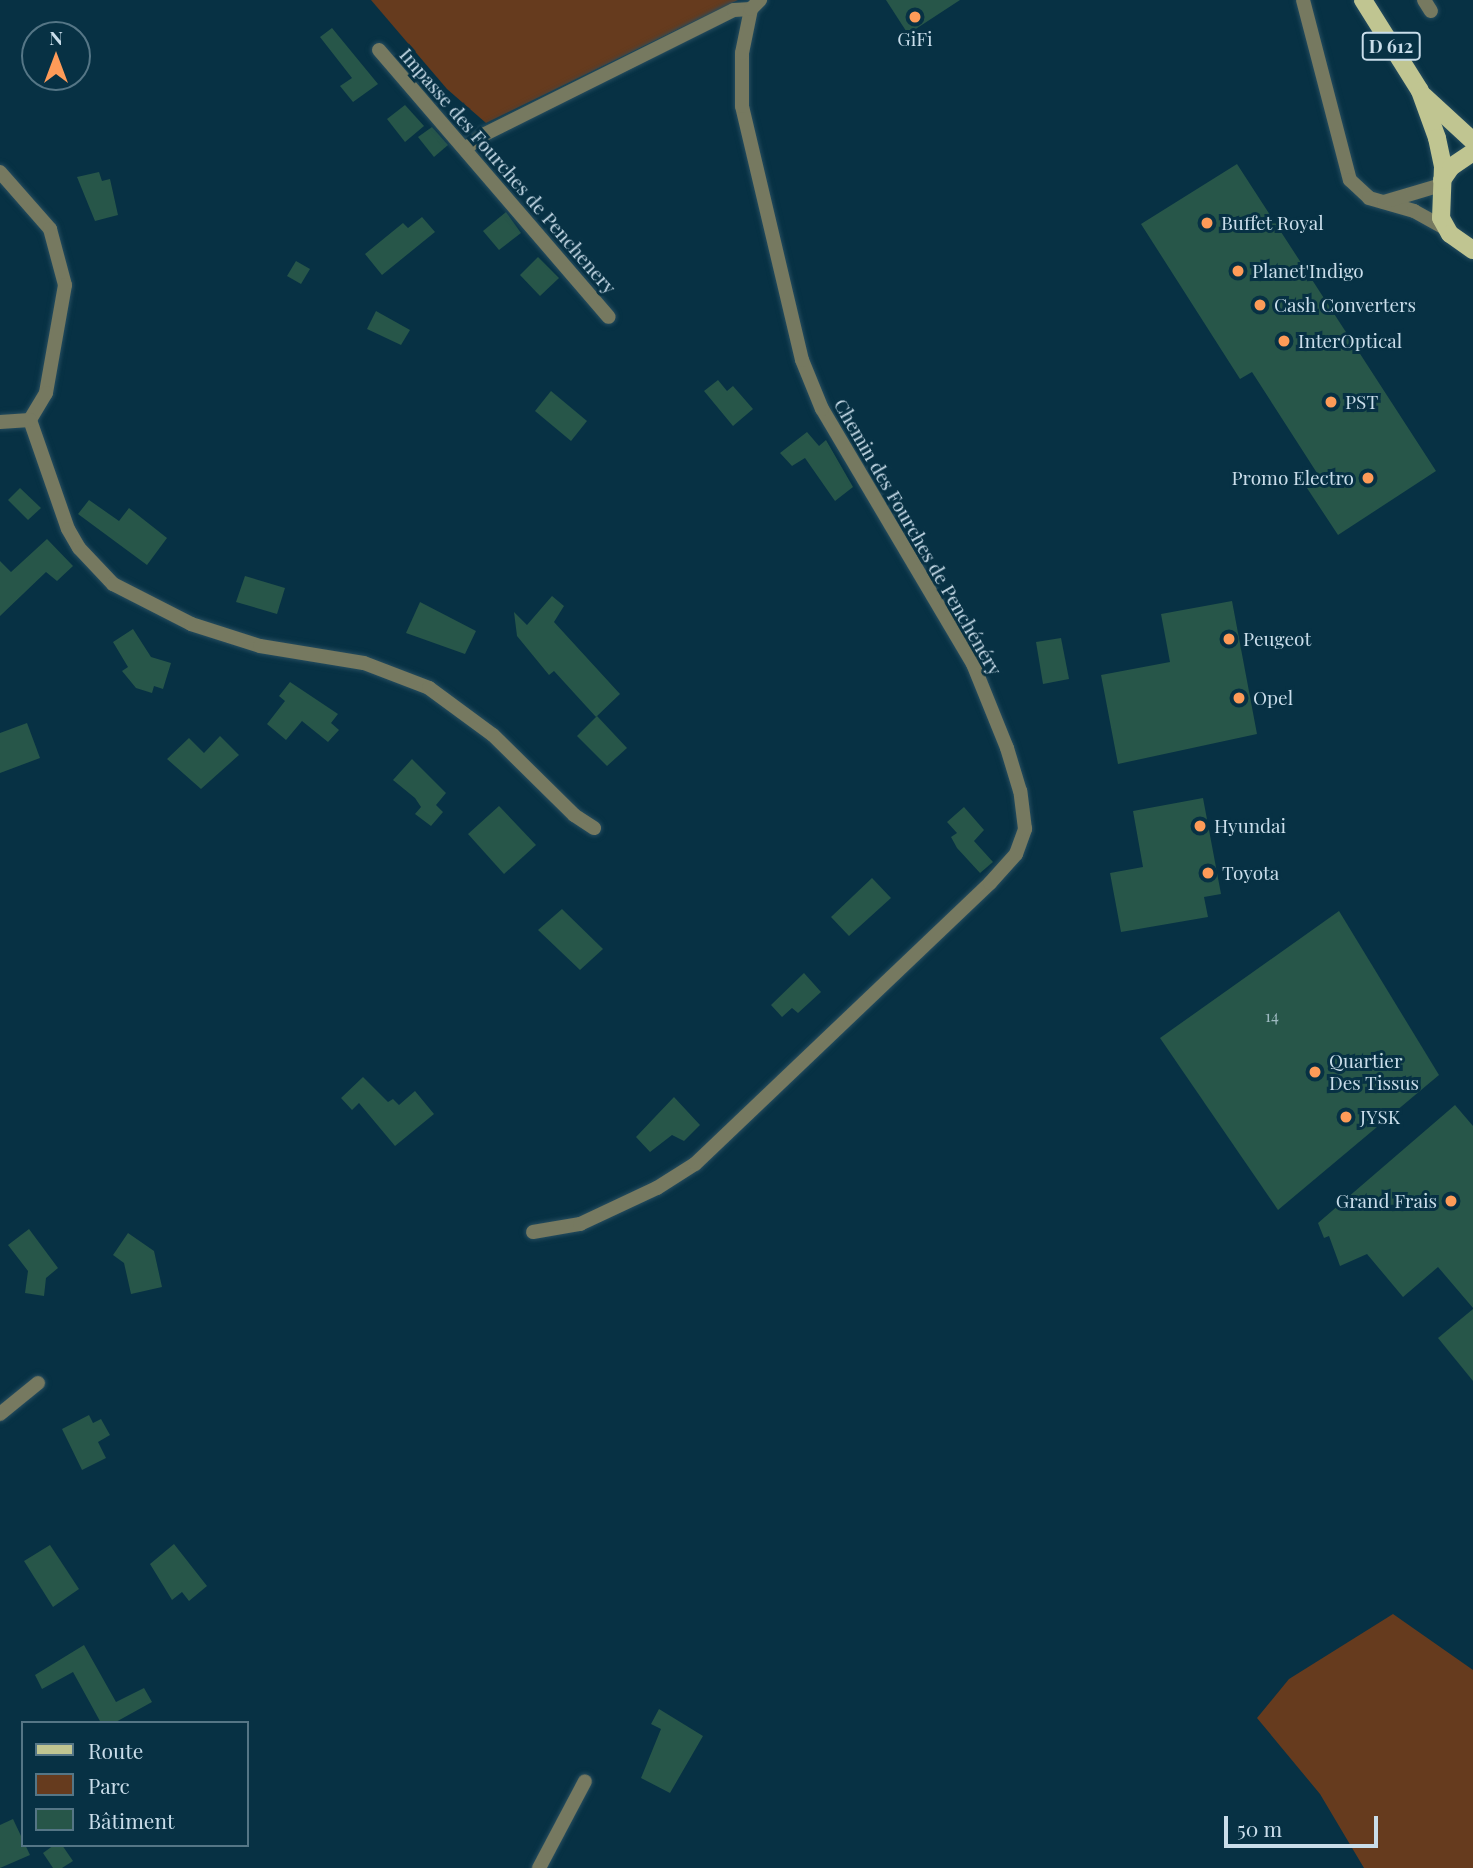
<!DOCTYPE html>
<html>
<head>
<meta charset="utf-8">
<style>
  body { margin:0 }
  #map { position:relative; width:1473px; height:1868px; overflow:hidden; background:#073144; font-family:"Playfair Display",serif }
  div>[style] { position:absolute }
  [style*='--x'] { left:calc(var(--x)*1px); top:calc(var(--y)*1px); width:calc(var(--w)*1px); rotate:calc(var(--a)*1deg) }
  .green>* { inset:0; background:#663b1e }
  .building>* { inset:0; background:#275649 }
  .roads { filter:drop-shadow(0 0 2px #264d5f) drop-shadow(0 0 2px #264d5f) }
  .street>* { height:14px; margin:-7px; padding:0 7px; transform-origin:7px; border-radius:7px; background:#767960 }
  .primary>* { height:18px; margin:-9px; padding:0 9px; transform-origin:9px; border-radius:9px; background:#c0c591 }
  .dots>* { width:19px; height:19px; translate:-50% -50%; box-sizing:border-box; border:4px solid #073144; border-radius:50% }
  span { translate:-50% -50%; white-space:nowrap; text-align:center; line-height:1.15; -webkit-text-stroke:6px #073144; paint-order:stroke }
  .number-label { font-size:16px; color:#a0bbc2 }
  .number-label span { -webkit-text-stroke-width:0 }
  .shield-label span { padding:2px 5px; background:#073144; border:2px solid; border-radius:5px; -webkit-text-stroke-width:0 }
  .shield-label { font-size:18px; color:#c9ddea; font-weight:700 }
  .poi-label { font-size:19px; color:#c9ddea }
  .left { translate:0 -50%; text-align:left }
  .right { translate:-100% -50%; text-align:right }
  .street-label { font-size:19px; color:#c9ddea }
  .legend { position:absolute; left:21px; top:1721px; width:228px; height:126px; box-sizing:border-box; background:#073144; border:2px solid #557686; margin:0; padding:9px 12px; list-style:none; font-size:21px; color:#c9ddea }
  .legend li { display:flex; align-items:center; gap:14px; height:35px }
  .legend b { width:35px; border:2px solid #557686 }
  .north { position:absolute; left:21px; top:21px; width:70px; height:70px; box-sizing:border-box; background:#073144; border:2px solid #557686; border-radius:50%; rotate:0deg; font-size:19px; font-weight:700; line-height:28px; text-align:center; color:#c9ddea }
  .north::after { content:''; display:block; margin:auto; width:24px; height:32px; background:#fe9b58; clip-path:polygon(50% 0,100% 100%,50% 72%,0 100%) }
  .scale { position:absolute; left:1224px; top:1816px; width:154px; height:32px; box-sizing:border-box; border:4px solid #c9ddea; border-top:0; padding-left:9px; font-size:21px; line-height:24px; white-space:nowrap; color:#c9ddea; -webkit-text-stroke:5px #073144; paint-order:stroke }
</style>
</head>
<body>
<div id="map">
  <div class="green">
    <i style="clip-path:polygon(371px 0,738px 0,486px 123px,447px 89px)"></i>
    <i style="clip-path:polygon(1393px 1614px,1473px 1670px,1473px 1868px,1364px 1868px,1320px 1794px,1257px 1718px,1289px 1679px)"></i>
  </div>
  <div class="building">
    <i style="clip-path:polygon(886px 0,960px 0,908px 34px)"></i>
    <i style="clip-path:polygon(332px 28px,378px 84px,353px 102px,340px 86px,352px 78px,320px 37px)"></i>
    <i style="clip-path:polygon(405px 105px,424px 126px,405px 142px,387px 119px)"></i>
    <i style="clip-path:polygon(432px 127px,448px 145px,434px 157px,418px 137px)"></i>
    <i style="clip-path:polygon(1237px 164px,1436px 471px,1338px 535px,1303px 482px,1317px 473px,1252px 372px,1240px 379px,1141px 224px)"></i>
    <i style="clip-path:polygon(99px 172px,102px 181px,110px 179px,118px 215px,95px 221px,77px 177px)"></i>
    <i style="clip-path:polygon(506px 212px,521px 233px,499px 250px,483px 231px)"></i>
    <i style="clip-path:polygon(422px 217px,435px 232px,382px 275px,365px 254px,403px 223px,408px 228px)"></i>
    <i style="clip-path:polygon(538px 257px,559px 278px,540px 296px,520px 275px)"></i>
    <i style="clip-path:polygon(296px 261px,310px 269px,301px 284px,287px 276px)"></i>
    <i style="clip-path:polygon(376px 311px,410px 330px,401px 345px,367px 329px)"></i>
    <i style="clip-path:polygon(718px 380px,727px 391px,733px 386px,753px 409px,733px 426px,704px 391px)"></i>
    <i style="clip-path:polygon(551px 391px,587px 421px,571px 441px,535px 411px)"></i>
    <i style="clip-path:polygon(807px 432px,819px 446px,826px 440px,853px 487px,835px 501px,805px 458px,792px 466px,780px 453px)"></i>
    <i style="clip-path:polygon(20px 488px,41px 508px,28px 520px,8px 500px)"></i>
    <i style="clip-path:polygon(89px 500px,119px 521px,129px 508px,167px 538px,147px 565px,78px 514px)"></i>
    <i style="clip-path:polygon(47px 539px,73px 566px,57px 581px,46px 572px,0 616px,0 561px,11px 572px)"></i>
    <i style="clip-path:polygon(245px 576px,285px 588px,277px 614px,236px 602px)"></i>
    <i style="clip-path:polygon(552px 596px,564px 606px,554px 622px,620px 694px,596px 717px,554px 671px,549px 675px,517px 636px,514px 612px,527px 625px)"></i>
    <i style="clip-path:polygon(1232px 601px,1257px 734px,1118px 764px,1101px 675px,1170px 662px,1161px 614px)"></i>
    <i style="clip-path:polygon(420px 602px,476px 631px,465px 654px,406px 633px)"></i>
    <i style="clip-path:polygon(133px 629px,151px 657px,171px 663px,163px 689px,154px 686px,152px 693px,136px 688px,122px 671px,128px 667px,113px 642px)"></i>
    <i style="clip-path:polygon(1061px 638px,1069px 679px,1043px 684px,1036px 642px)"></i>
    <i style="clip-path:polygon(290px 682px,338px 714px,331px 723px,339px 730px,328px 742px,302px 721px,286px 740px,267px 724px,285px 701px,279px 696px)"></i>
    <i style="clip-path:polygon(597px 716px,627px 748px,607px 766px,577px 736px)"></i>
    <i style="clip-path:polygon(27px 723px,40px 758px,0 773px,0 733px)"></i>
    <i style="clip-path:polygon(220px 736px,239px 755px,201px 789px,167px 759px,189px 738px,204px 753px)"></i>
    <i style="clip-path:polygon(412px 759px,446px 793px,436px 805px,443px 812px,431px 826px,415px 814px,421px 807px,415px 798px,393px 780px)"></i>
    <i style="clip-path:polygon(1203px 798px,1221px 894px,1204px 897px,1208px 917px,1121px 932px,1110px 873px,1143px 867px,1133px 811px)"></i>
    <i style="clip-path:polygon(499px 806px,536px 845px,504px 874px,468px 834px)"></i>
    <i style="clip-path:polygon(964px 807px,984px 830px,974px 841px,993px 862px,980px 873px,957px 848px,951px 837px,957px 833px,947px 822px)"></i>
    <i style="clip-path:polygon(872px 878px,891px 898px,849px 936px,831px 917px)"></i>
    <i style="clip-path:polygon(562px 909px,603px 949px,580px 970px,538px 930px)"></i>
    <i style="clip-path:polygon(1339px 911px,1439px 1075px,1278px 1210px,1160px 1038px)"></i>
    <i style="clip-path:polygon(804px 973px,821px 992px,798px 1013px,792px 1008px,782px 1017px,771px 1005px)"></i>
    <i style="clip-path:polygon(363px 1077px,388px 1102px,393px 1099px,399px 1105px,415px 1091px,434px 1114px,395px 1146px,359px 1103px,352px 1110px,341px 1098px)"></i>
    <i style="clip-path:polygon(674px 1097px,700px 1125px,684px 1141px,672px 1135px,650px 1152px,636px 1137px)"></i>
    <i style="clip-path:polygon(1455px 1105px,1473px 1126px,1473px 1308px,1438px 1267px,1403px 1297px,1367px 1254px,1340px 1266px,1329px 1236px,1324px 1238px,1318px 1223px)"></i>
    <i style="clip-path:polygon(29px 1229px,58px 1268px,46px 1278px,44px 1296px,25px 1293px,28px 1271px,8px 1245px)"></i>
    <i style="clip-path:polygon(128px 1233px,154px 1251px,162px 1287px,131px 1294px,124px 1263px,113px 1255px)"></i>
    <i style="clip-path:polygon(1473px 1309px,1473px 1381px,1438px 1338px)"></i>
    <i style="clip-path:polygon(89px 1415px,93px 1423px,101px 1419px,110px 1435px,98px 1442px,106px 1458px,82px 1470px,62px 1429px)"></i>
    <i style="clip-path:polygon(174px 1544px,207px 1586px,189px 1601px,182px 1592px,172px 1600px,150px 1564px)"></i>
    <i style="clip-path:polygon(50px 1545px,79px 1589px,53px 1607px,24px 1561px)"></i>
    <i style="clip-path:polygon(84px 1645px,116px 1702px,144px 1688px,152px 1702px,114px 1723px,101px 1723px,73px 1672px,42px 1689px,35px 1675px)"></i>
    <i style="clip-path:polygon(659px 1709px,703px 1736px,670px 1793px,641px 1778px,661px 1729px,651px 1724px)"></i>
    <i style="clip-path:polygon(13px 1819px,30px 1855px,0 1868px,0 1825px)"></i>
    <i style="clip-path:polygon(54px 1845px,62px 1845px,73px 1861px,62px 1868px,53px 1868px,43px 1853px)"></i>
  </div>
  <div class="roads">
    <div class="street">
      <i style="--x:1303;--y:0;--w:186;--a:75.4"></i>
      <i style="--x:1350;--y:180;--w:26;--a:43"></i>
      <i style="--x:1369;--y:198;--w:47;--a:16.1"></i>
      <i style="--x:1414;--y:211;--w:37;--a:29"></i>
      <i style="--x:1424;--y:0;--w:13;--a:58"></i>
      <i style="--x:379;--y:50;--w:352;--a:49.3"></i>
      <i style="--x:465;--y:149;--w:23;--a:-38"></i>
      <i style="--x:483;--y:135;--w:280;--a:-26.5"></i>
      <i style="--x:734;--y:10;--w:17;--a:-3"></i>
      <i style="--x:0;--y:172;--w:76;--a:48.7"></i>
      <i style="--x:50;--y:229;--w:58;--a:75"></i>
      <i style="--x:65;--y:285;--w:110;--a:100"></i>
      <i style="--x:46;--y:393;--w:31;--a:121"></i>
      <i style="--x:1384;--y:202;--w:59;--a:-16.6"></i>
      <i style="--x:30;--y:420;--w:115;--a:70.8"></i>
      <i style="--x:68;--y:529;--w:22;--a:60"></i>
      <i style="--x:79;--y:548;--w:50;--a:46.6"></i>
      <i style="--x:113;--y:584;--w:88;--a:27.1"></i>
      <i style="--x:191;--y:624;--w:72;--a:17.7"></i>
      <i style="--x:260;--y:646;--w:105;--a:9.3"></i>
      <i style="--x:364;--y:663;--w:70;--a:21"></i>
      <i style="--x:429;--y:688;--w:79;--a:36.3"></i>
      <i style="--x:493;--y:735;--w:114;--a:44.6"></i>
      <i style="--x:574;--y:815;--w:24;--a:33"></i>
      <i style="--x:0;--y:422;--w:30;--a:-4"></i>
      <i style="--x:533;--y:1232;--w:48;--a:-9.7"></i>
      <i style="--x:580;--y:1224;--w:85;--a:-25.1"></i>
      <i style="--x:657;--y:1188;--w:45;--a:-32.3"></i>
      <i style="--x:695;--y:1164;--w:407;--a:-43.6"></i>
      <i style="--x:990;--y:883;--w:39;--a:-48"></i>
      <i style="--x:1016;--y:854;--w:27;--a:-70"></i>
      <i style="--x:1025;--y:829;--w:38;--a:-97"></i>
      <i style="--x:1020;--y:791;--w:45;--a:-106.8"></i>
      <i style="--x:1007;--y:748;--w:91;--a:-112"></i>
      <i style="--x:973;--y:664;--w:296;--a:-120.6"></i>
      <i style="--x:822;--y:409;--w:53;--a:-112.2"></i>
      <i style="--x:802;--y:360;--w:261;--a:-103.3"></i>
      <i style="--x:742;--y:106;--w:53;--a:-90"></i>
      <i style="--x:742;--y:53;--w:45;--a:-78.4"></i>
      <i style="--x:751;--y:9;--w:13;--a:-45"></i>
      <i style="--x:0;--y:1414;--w:49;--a:-39.2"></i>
      <i style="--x:539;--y:1868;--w:98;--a:-62.1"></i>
    </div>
    <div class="primary">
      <i style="--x:1363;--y:0;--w:107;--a:57.9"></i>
      <i style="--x:1420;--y:91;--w:50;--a:70.1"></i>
      <i style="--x:1437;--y:138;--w:30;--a:78"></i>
      <i style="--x:1443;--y:167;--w:51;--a:92.2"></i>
      <i style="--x:1441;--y:218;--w:18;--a:61"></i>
      <i style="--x:1450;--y:234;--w:28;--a:35"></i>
      <i style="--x:1424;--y:96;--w:67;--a:42.6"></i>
      <i style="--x:1442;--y:180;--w:16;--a:-55"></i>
      <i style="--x:1451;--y:167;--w:27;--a:-34"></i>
    </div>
  </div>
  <div class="dots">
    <i style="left:915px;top:17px;background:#fe9b58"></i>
    <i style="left:1207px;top:223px;background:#fe9b58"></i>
    <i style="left:1238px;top:271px;background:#fe9b58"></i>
    <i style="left:1260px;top:305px;background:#fe9b58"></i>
    <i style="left:1284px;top:341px;background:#fe9b58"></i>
    <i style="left:1331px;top:402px;background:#fe9b58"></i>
    <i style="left:1368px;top:478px;background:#fe9b58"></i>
    <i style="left:1229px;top:639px;background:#fe9b58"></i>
    <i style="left:1239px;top:698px;background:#fe9b58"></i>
    <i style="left:1200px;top:826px;background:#fe9b58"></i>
    <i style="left:1208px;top:873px;background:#fe9b58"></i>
    <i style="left:1315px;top:1072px;background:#fe9b58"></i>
    <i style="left:1346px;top:1117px;background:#fe9b58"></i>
    <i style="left:1451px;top:1201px;background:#fe9b58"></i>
  </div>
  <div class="number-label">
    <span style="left:1272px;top:1016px">14</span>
  </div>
  <div class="shield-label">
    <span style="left:1391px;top:46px">D 612</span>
  </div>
  <div class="poi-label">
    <span style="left:915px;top:39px">GiFi</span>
    <span class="left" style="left:1221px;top:223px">Buffet Royal</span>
    <span class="left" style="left:1252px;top:271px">Planet'Indigo</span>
    <span class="left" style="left:1274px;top:305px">Cash Converters</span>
    <span class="left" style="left:1298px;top:341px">InterOptical</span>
    <span class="left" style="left:1345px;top:402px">PST</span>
    <span class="right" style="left:1354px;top:478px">Promo Electro</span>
    <span class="left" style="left:1243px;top:639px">Peugeot</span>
    <span class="left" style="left:1253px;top:698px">Opel</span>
    <span class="left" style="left:1214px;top:826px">Hyundai</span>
    <span class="left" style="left:1222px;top:873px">Toyota</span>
    <span class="left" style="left:1329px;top:1072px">Quartier<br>Des Tissus</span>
    <span class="left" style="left:1360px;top:1117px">JYSK</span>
    <span class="right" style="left:1437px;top:1201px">Grand Frais</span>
  </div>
  <div class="street-label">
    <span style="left:508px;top:171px;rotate:49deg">Impasse des Fourches de Penchenery</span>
    <span style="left:918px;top:537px;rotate:60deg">Chemin des Fourches de Penchénéry</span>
  </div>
  <ul class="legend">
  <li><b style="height:9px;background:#c0c591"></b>Route</li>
  <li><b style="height:19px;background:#663b1e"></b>Parc</li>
  <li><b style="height:19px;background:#275649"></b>Bâtiment</li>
  </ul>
  <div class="north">N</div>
  <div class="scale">50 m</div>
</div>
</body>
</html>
